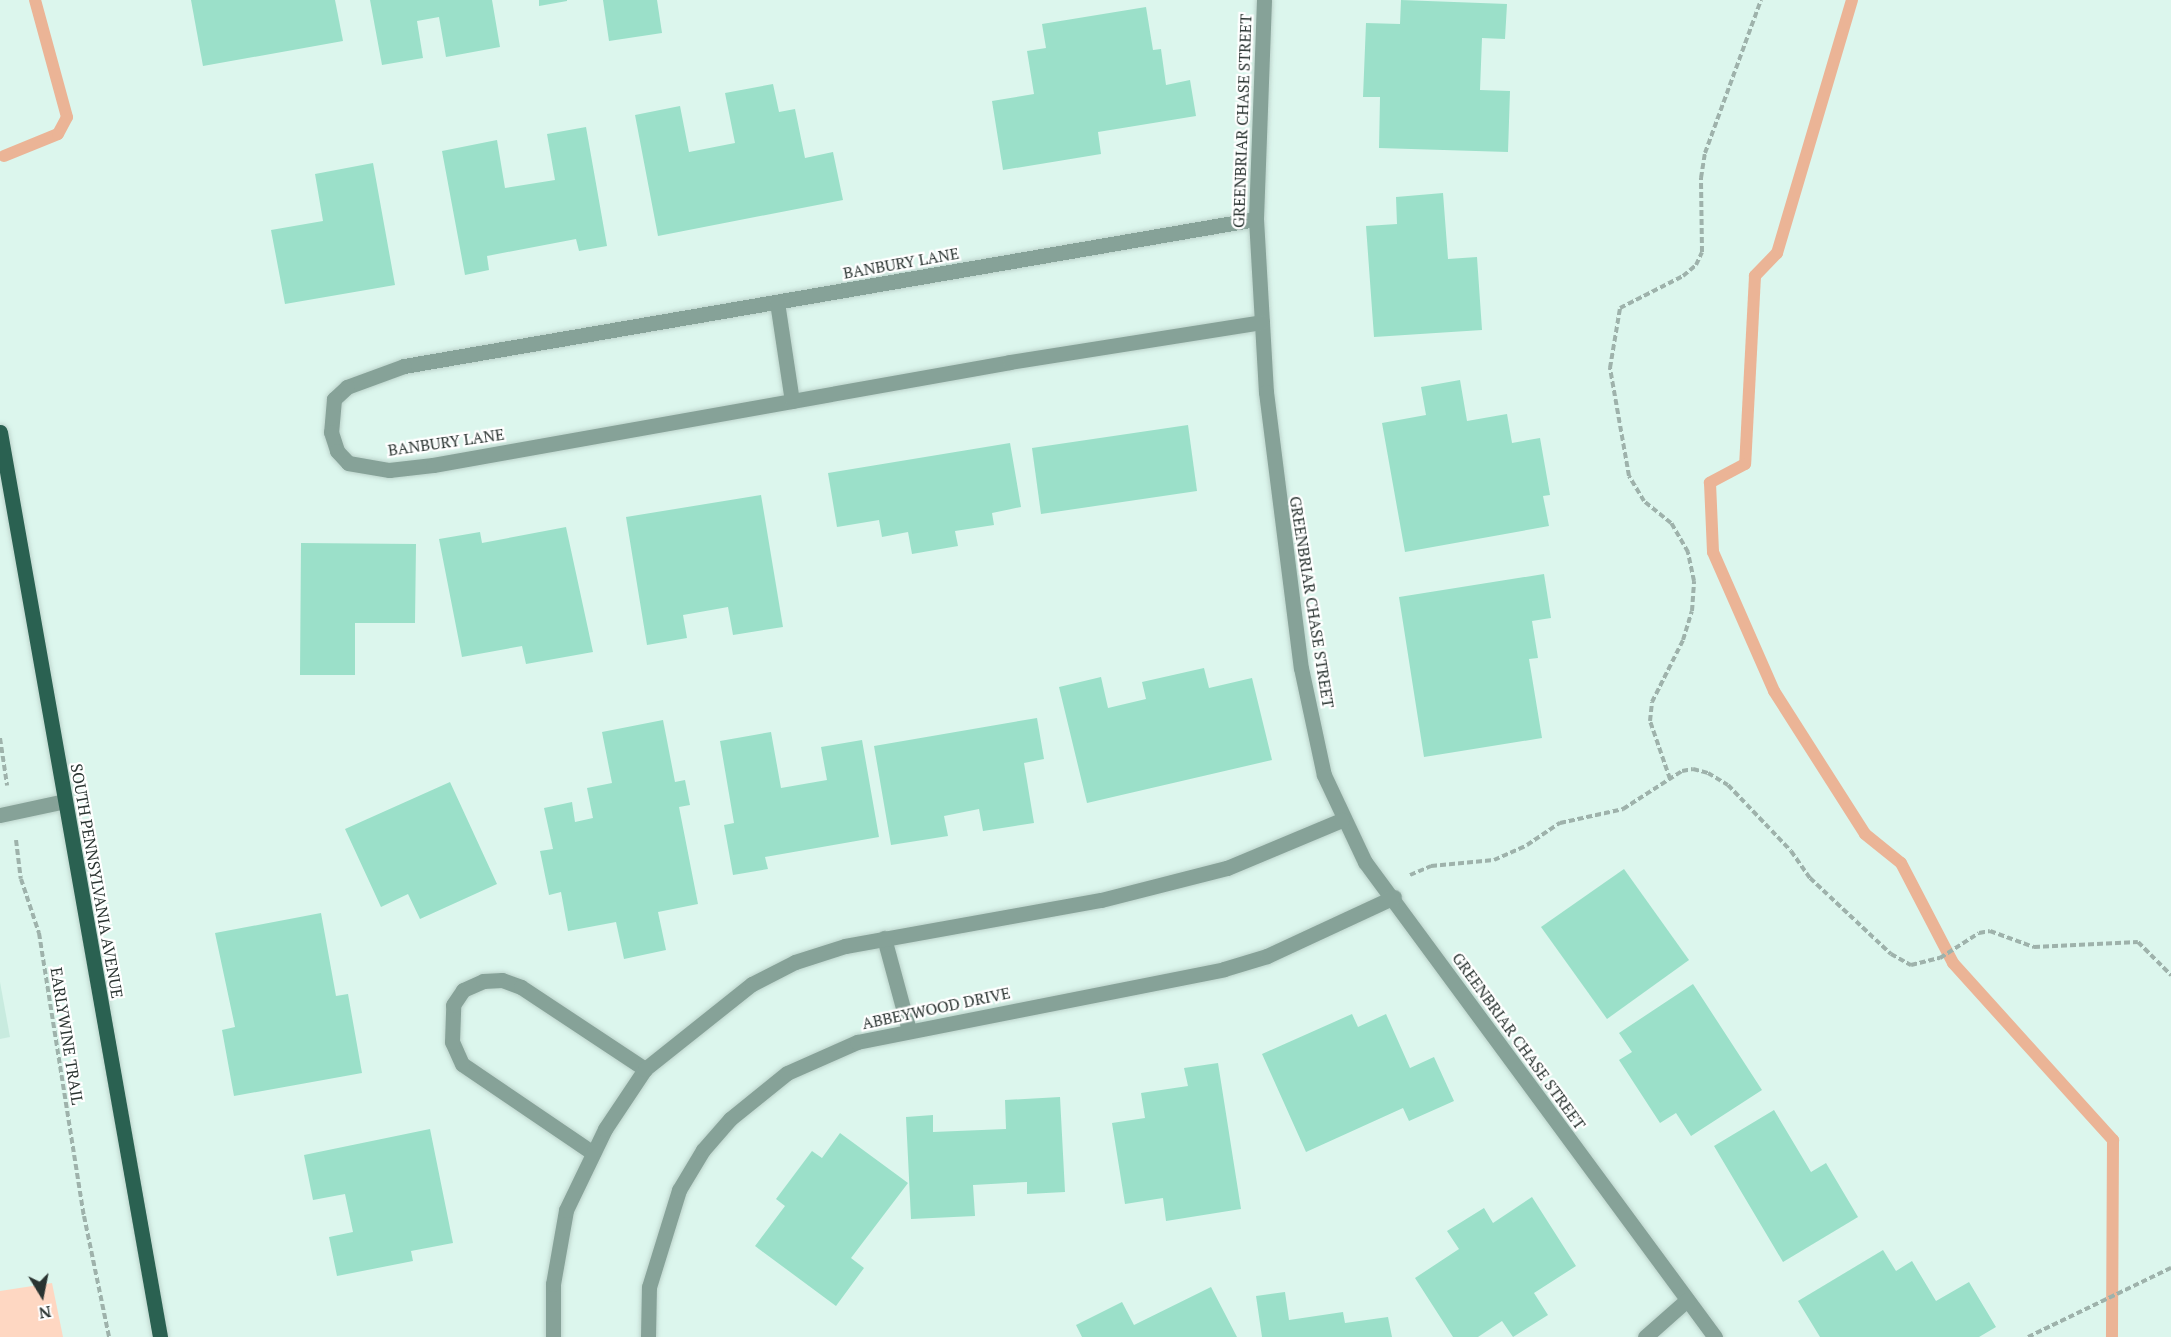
<!DOCTYPE html>
<html>
<head>
<meta charset="utf-8">
<style>
  body { margin:0 }
  #map { position:relative; width:2171px; height:1337px; overflow:hidden; background:#dcf6ed; font-family:"PT Serif",serif }
  div>[style] { position:absolute }
  [style*='--x'] { left:calc(var(--x)*1px); top:calc(var(--y)*1px); width:calc(var(--w)*1px); rotate:calc(var(--a)*1deg) }
  .built>* { inset:0; background:#c8ebdf }
  .green>* { inset:0; background:#fed7c2 }
  .stream>* { height:12px; margin:-6px; padding:0 6px; transform-origin:6px; border-radius:6px; background:#ebb496 }
  .building>* { inset:0; background:#9be0c9 }
  .path>* { height:4px; margin-top:-2px; transform-origin:0; background:repeating-linear-gradient(90deg,#9eb2ab 0 6px,transparent 0 9px) }
  .roads { filter:drop-shadow(0 0 2px #bcd3cb) drop-shadow(0 0 2px #bcd3cb) }
  .minor>* { height:15px; margin:-7.5px; padding:0 7.5px; transform-origin:7.5px; border-radius:7.5px; background:#86a298 }
  .major>* { height:15px; margin:-7.5px; padding:0 7.5px; transform-origin:7.5px; border-radius:7.5px; background:#2a6151 }
  span { translate:-50% -50%; white-space:nowrap; text-align:center; line-height:1.15; -webkit-text-stroke:4.5px #fff; paint-order:stroke }
  .street-label { font-size:16px; color:#2a3431 }
  .north { position:absolute; left:12px; top:1265px; width:60px; height:60px; -webkit-text-stroke:4px #fff; paint-order:stroke; rotate:170deg; font-size:16px; font-weight:700; line-height:24px; text-align:center; color:#2a3431 }
  .north::after { content:''; display:block; margin:auto; width:21px; height:27px; background:#2a3431; clip-path:polygon(50% 0,100% 100%,50% 72%,0 100%) }
</style>
</head>
<body>
<div id="map">
  <div class="built">
    <i style="clip-path:polygon(0 982px,10px 1037px,0 1039px)"></i>
  </div>
  <div class="green">
    <i style="clip-path:polygon(52px 1283px,63px 1337px,0 1337px,0 1291px)"></i>
  </div>
  <div class="stream">
    <i style="--x:1852;--y:0;--w:264;--a:106.5"></i>
    <i style="--x:1777;--y:253;--w:32;--a:134"></i>
    <i style="--x:1755;--y:276;--w:188;--a:93"></i>
    <i style="--x:1745;--y:464;--w:40;--a:152"></i>
    <i style="--x:1710;--y:483;--w:69;--a:87.5"></i>
    <i style="--x:1713;--y:552;--w:152;--a:66.3"></i>
    <i style="--x:1774;--y:691;--w:169;--a:57.5"></i>
    <i style="--x:1865;--y:834;--w:46;--a:38.9"></i>
    <i style="--x:1901;--y:863;--w:113;--a:62.5"></i>
    <i style="--x:1953;--y:963;--w:239;--a:47.9"></i>
    <i style="--x:2113;--y:1140;--w:197;--a:90.3"></i>
    <i style="--x:4;--y:156;--w:58;--a:-22.2"></i>
    <i style="--x:58;--y:134;--w:19;--a:-62"></i>
    <i style="--x:67;--y:117;--w:121;--a:-105.3"></i>
  </div>
  <div class="building">
    <i style="clip-path:polygon(191px 0,335px 0,343px 41px,203px 66px)"></i>
    <i style="clip-path:polygon(370px 0,492px 0,500px 47px,446px 57px,439px 17px,417px 21px,423px 58px,382px 65px)"></i>
    <i style="clip-path:polygon(539px 0,567px 0,567px 1px,539px 6px)"></i>
    <i style="clip-path:polygon(603px 0,657px 0,662px 33px,609px 41px)"></i>
    <i style="clip-path:polygon(1401px 0,1507px 4px,1505px 39px,1482px 38px,1480px 90px,1510px 91px,1508px 152px,1379px 148px,1380px 97px,1363px 97px,1366px 23px,1400px 24px)"></i>
    <i style="clip-path:polygon(1146px 7px,1153px 50px,1161px 49px,1166px 85px,1190px 80px,1196px 116px,1098px 132px,1101px 154px,1003px 170px,992px 101px,1034px 94px,1027px 51px,1046px 48px,1042px 24px)"></i>
    <i style="clip-path:polygon(773px 84px,779px 112px,795px 109px,805px 158px,833px 152px,843px 200px,658px 236px,635px 115px,680px 106px,689px 152px,735px 143px,725px 93px)"></i>
    <i style="clip-path:polygon(586px 127px,607px 246px,579px 251px,576px 239px,487px 256px,489px 270px,465px 275px,442px 151px,497px 140px,505px 188px,555px 180px,547px 134px)"></i>
    <i style="clip-path:polygon(373px 163px,395px 285px,285px 304px,271px 230px,323px 221px,315px 174px)"></i>
    <i style="clip-path:polygon(1443px 193px,1448px 259px,1477px 257px,1482px 330px,1374px 337px,1366px 226px,1397px 224px,1396px 197px)"></i>
    <i style="clip-path:polygon(1460px 380px,1467px 421px,1507px 414px,1512px 443px,1540px 438px,1550px 495px,1543px 496px,1549px 526px,1405px 552px,1382px 423px,1426px 415px,1421px 387px)"></i>
    <i style="clip-path:polygon(1188px 425px,1197px 491px,1041px 514px,1032px 448px)"></i>
    <i style="clip-path:polygon(1010px 443px,1021px 507px,992px 513px,994px 525px,955px 531px,958px 546px,912px 554px,908px 532px,882px 537px,879px 520px,837px 527px,828px 473px)"></i>
    <i style="clip-path:polygon(761px 495px,783px 627px,733px 635px,728px 607px,683px 615px,687px 638px,647px 645px,626px 517px)"></i>
    <i style="clip-path:polygon(566px 527px,593px 652px,526px 664px,522px 646px,462px 657px,439px 539px,480px 532px,482px 543px)"></i>
    <i style="clip-path:polygon(301px 543px,416px 544px,415px 623px,355px 623px,355px 675px,300px 675px)"></i>
    <i style="clip-path:polygon(1544px 574px,1551px 618px,1532px 621px,1538px 658px,1529px 659px,1542px 738px,1424px 757px,1399px 597px)"></i>
    <i style="clip-path:polygon(1204px 668px,1209px 688px,1252px 678px,1272px 760px,1087px 803px,1059px 687px,1101px 677px,1108px 708px,1146px 699px,1142px 682px)"></i>
    <i style="clip-path:polygon(1037px 718px,1044px 759px,1024px 763px,1034px 823px,983px 831px,979px 809px,944px 816px,948px 836px,891px 845px,874px 746px)"></i>
    <i style="clip-path:polygon(663px 720px,675px 782px,685px 780px,690px 805px,679px 807px,698px 904px,658px 912px,666px 950px,624px 959px,616px 922px,568px 931px,561px 892px,549px 895px,540px 851px,553px 849px,544px 808px,572px 802px,575px 822px,593px 818px,587px 788px,612px 783px,602px 732px)"></i>
    <i style="clip-path:polygon(771px 732px,781px 788px,827px 780px,821px 747px,862px 740px,879px 837px,765px 857px,768px 869px,733px 875px,724px 825px,734px 823px,720px 741px)"></i>
    <i style="clip-path:polygon(450px 782px,497px 884px,420px 919px,408px 894px,381px 907px,345px 829px)"></i>
    <i style="clip-path:polygon(1624px 869px,1689px 960px,1607px 1019px,1541px 927px)"></i>
    <i style="clip-path:polygon(321px 913px,336px 996px,348px 994px,362px 1073px,234px 1096px,222px 1030px,235px 1027px,215px 933px)"></i>
    <i style="clip-path:polygon(1693px 984px,1762px 1090px,1691px 1136px,1676px 1113px,1660px 1123px,1619px 1060px,1632px 1052px,1619px 1033px)"></i>
    <i style="clip-path:polygon(1352px 1014px,1358px 1027px,1386px 1014px,1410px 1068px,1434px 1057px,1454px 1101px,1409px 1121px,1403px 1108px,1306px 1152px,1262px 1054px)"></i>
    <i style="clip-path:polygon(1218px 1063px,1241px 1209px,1166px 1221px,1163px 1198px,1125px 1204px,1112px 1123px,1145px 1118px,1141px 1093px,1188px 1086px,1184px 1068px)"></i>
    <i style="clip-path:polygon(1060px 1097px,1065px 1192px,1027px 1194px,1027px 1182px,973px 1185px,975px 1216px,911px 1219px,906px 1117px,933px 1115px,933px 1132px,1006px 1129px,1005px 1100px)"></i>
    <i style="clip-path:polygon(1774px 1110px,1811px 1172px,1826px 1163px,1858px 1217px,1783px 1262px,1714px 1146px)"></i>
    <i style="clip-path:polygon(430px 1129px,453px 1243px,411px 1251px,413px 1261px,337px 1276px,329px 1237px,353px 1232px,345px 1194px,313px 1200px,304px 1155px)"></i>
    <i style="clip-path:polygon(840px 1133px,908px 1183px,851px 1258px,864px 1268px,836px 1306px,755px 1246px,785px 1206px,776px 1199px,812px 1151px,822px 1158px)"></i>
    <i style="clip-path:polygon(1532px 1197px,1576px 1266px,1534px 1293px,1548px 1315px,1513px 1337px,1502px 1321px,1478px 1337px,1453px 1337px,1415px 1278px,1459px 1249px,1447px 1231px,1484px 1208px,1493px 1223px)"></i>
    <i style="clip-path:polygon(1883px 1250px,1896px 1271px,1912px 1261px,1936px 1301px,1969px 1282px,1996px 1327px,1979px 1337px,1820px 1337px,1798px 1301px)"></i>
    <i style="clip-path:polygon(1211px 1287px,1237px 1337px,1082px 1337px,1076px 1325px,1122px 1302px,1134px 1325px)"></i>
    <i style="clip-path:polygon(1285px 1292px,1289px 1320px,1343px 1312px,1345px 1323px,1388px 1317px,1392px 1337px,1262px 1337px,1256px 1296px)"></i>
  </div>
  <div class="path">
    <i style="--x:0;--y:738;--w:48;--a:81.5"></i>
    <i style="--x:1670;--y:779;--w:61;--a:-109"></i>
    <i style="--x:1650;--y:721;--w:19;--a:-84"></i>
    <i style="--x:1652;--y:702;--w:69;--a:-63.4"></i>
    <i style="--x:1683;--y:640;--w:30;--a:-73"></i>
    <i style="--x:1692;--y:611;--w:30;--a:-86"></i>
    <i style="--x:1694;--y:581;--w:30;--a:-102"></i>
    <i style="--x:1688;--y:552;--w:34;--a:-120"></i>
    <i style="--x:1671;--y:523;--w:35;--a:-141"></i>
    <i style="--x:1644;--y:501;--w:29;--a:-121"></i>
    <i style="--x:1629;--y:476;--w:110;--a:-100"></i>
    <i style="--x:1610;--y:368;--w:61;--a:-80.5"></i>
    <i style="--x:1620;--y:308;--w:71;--a:-26.9"></i>
    <i style="--x:1683;--y:276;--w:17;--a:-40"></i>
    <i style="--x:1696;--y:265;--w:14;--a:-65"></i>
    <i style="--x:1702;--y:252;--w:74;--a:-90.8"></i>
    <i style="--x:1701;--y:178;--w:25;--a:-81"></i>
    <i style="--x:1705;--y:153;--w:163;--a:-69.9"></i>
    <i style="--x:16;--y:840;--w:39;--a:83"></i>
    <i style="--x:21;--y:879;--w:57;--a:71.6"></i>
    <i style="--x:39;--y:933;--w:287;--a:81"></i>
    <i style="--x:84;--y:1216;--w:124;--a:78.3"></i>
    <i style="--x:1410;--y:875;--w:23;--a:-23"></i>
    <i style="--x:1431;--y:866;--w:63;--a:-5.4"></i>
    <i style="--x:1494;--y:860;--w:36;--a:-24"></i>
    <i style="--x:1527;--y:845;--w:40;--a:-34"></i>
    <i style="--x:1560;--y:823;--w:65;--a:-12.5"></i>
    <i style="--x:1623;--y:809;--w:70;--a:-32.8"></i>
    <i style="--x:1682;--y:771;--w:11;--a:-10"></i>
    <i style="--x:1693;--y:769;--w:16;--a:15"></i>
    <i style="--x:1708;--y:773;--w:23;--a:31"></i>
    <i style="--x:1728;--y:785;--w:91;--a:46.3"></i>
    <i style="--x:1791;--y:851;--w:33;--a:55"></i>
    <i style="--x:1810;--y:878;--w:111;--a:43.2"></i>
    <i style="--x:1891;--y:954;--w:23;--a:29"></i>
    <i style="--x:1911;--y:965;--w:30;--a:-14"></i>
    <i style="--x:1940;--y:958;--w:46;--a:-32.7"></i>
    <i style="--x:1979;--y:933;--w:11;--a:-10"></i>
    <i style="--x:1990;--y:931;--w:47;--a:20"></i>
    <i style="--x:2034;--y:947;--w:104;--a:-2.8"></i>
    <i style="--x:2138;--y:942;--w:47;--a:45"></i>
    <i style="--x:2028;--y:1337;--w:159;--a:-25.8"></i>
  </div>
  <div class="roads">
    <div class="minor">
      <i style="--x:1264;--y:0;--w:219;--a:92.1"></i>
      <i style="--x:1256;--y:219;--w:173;--a:86.7"></i>
      <i style="--x:1266;--y:392;--w:278;--a:82.8"></i>
      <i style="--x:1301;--y:668;--w:109;--a:77.9"></i>
      <i style="--x:1324;--y:775;--w:96;--a:64.8"></i>
      <i style="--x:1365;--y:862;--w:590;--a:53.62"></i>
      <i style="--x:1256;--y:219;--w:865;--a:170.21"></i>
      <i style="--x:404;--y:366;--w:61;--a:159.8"></i>
      <i style="--x:347;--y:387;--w:18;--a:137"></i>
      <i style="--x:334;--y:399;--w:33;--a:95"></i>
      <i style="--x:331;--y:432;--w:20;--a:72"></i>
      <i style="--x:337;--y:451;--w:16;--a:47"></i>
      <i style="--x:348;--y:463;--w:42;--a:9.7"></i>
      <i style="--x:389;--y:470;--w:44;--a:-6.5"></i>
      <i style="--x:433;--y:465;--w:586;--a:-10.12"></i>
      <i style="--x:1010;--y:362;--w:255;--a:-9"></i>
      <i style="--x:777;--y:302;--w:100;--a:81.4"></i>
      <i style="--x:0;--y:815;--w:66;--a:-12.2"></i>
      <i style="--x:884;--y:938;--w:95;--a:74.8"></i>
      <i style="--x:593;--y:1153;--w:158;--a:-145.8"></i>
      <i style="--x:462;--y:1064;--w:24;--a:-114"></i>
      <i style="--x:452;--y:1042;--w:37;--a:-88"></i>
      <i style="--x:453;--y:1005;--w:18;--a:-56"></i>
      <i style="--x:463;--y:990;--w:22;--a:-24"></i>
      <i style="--x:483;--y:981;--w:19;--a:-3"></i>
      <i style="--x:502;--y:980;--w:20;--a:20"></i>
      <i style="--x:521;--y:987;--w:149;--a:33.5"></i>
      <i style="--x:553;--y:1337;--w:53;--a:-90"></i>
      <i style="--x:553;--y:1284;--w:75;--a:-80"></i>
      <i style="--x:566;--y:1210;--w:90;--a:-64.3"></i>
      <i style="--x:605;--y:1129;--w:72;--a:-56.3"></i>
      <i style="--x:645;--y:1069;--w:137;--a:-38.5"></i>
      <i style="--x:752;--y:984;--w:48;--a:-27.1"></i>
      <i style="--x:795;--y:962;--w:52;--a:-17.7"></i>
      <i style="--x:845;--y:946;--w:260;--a:-10.2"></i>
      <i style="--x:1101;--y:900;--w:130;--a:-14.3"></i>
      <i style="--x:1227;--y:868;--w:125;--a:-22.7"></i>
      <i style="--x:648;--y:1337;--w:50;--a:-88.9"></i>
      <i style="--x:649;--y:1287;--w:102;--a:-72.8"></i>
      <i style="--x:679;--y:1190;--w:47;--a:-59"></i>
      <i style="--x:703;--y:1150;--w:41;--a:-48.9"></i>
      <i style="--x:730;--y:1119;--w:73;--a:-38.9"></i>
      <i style="--x:787;--y:1073;--w:77;--a:-23.9"></i>
      <i style="--x:857;--y:1042;--w:374;--a:-11.2"></i>
      <i style="--x:1224;--y:969;--w:45;--a:-16.8"></i>
      <i style="--x:1267;--y:956;--w:140;--a:-24.9"></i>
      <i style="--x:1645;--y:1337;--w:56;--a:-41.4"></i>
    </div>
    <div class="major">
      <i style="--x:0;--y:432;--w:919;--a:79.97"></i>
    </div>
  </div>
  <div class="street-label">
    <span style="left:1242px;top:121px;rotate:-88deg">GREENBRIAR CHASE STREET</span>
    <span style="left:901px;top:263px;rotate:-10deg">BANBURY LANE</span>
    <span style="left:446px;top:442px;rotate:-8deg">BANBURY LANE</span>
    <span style="left:1312px;top:602px;rotate:81deg">GREENBRIAR CHASE STREET</span>
    <span style="left:97px;top:881px;rotate:80deg">SOUTH PENNSYLVANIA AVENUE</span>
    <span style="left:936px;top:1008px;rotate:-12deg">ABBEYWOOD DRIVE</span>
    <span style="left:67px;top:1036px;rotate:81deg">EARLYWINE TRAIL</span>
    <span style="left:1519px;top:1041px;rotate:54deg">GREENBRIAR CHASE STREET</span>
  </div>
  <div class="north">N</div>
</div>
</body>
</html>
